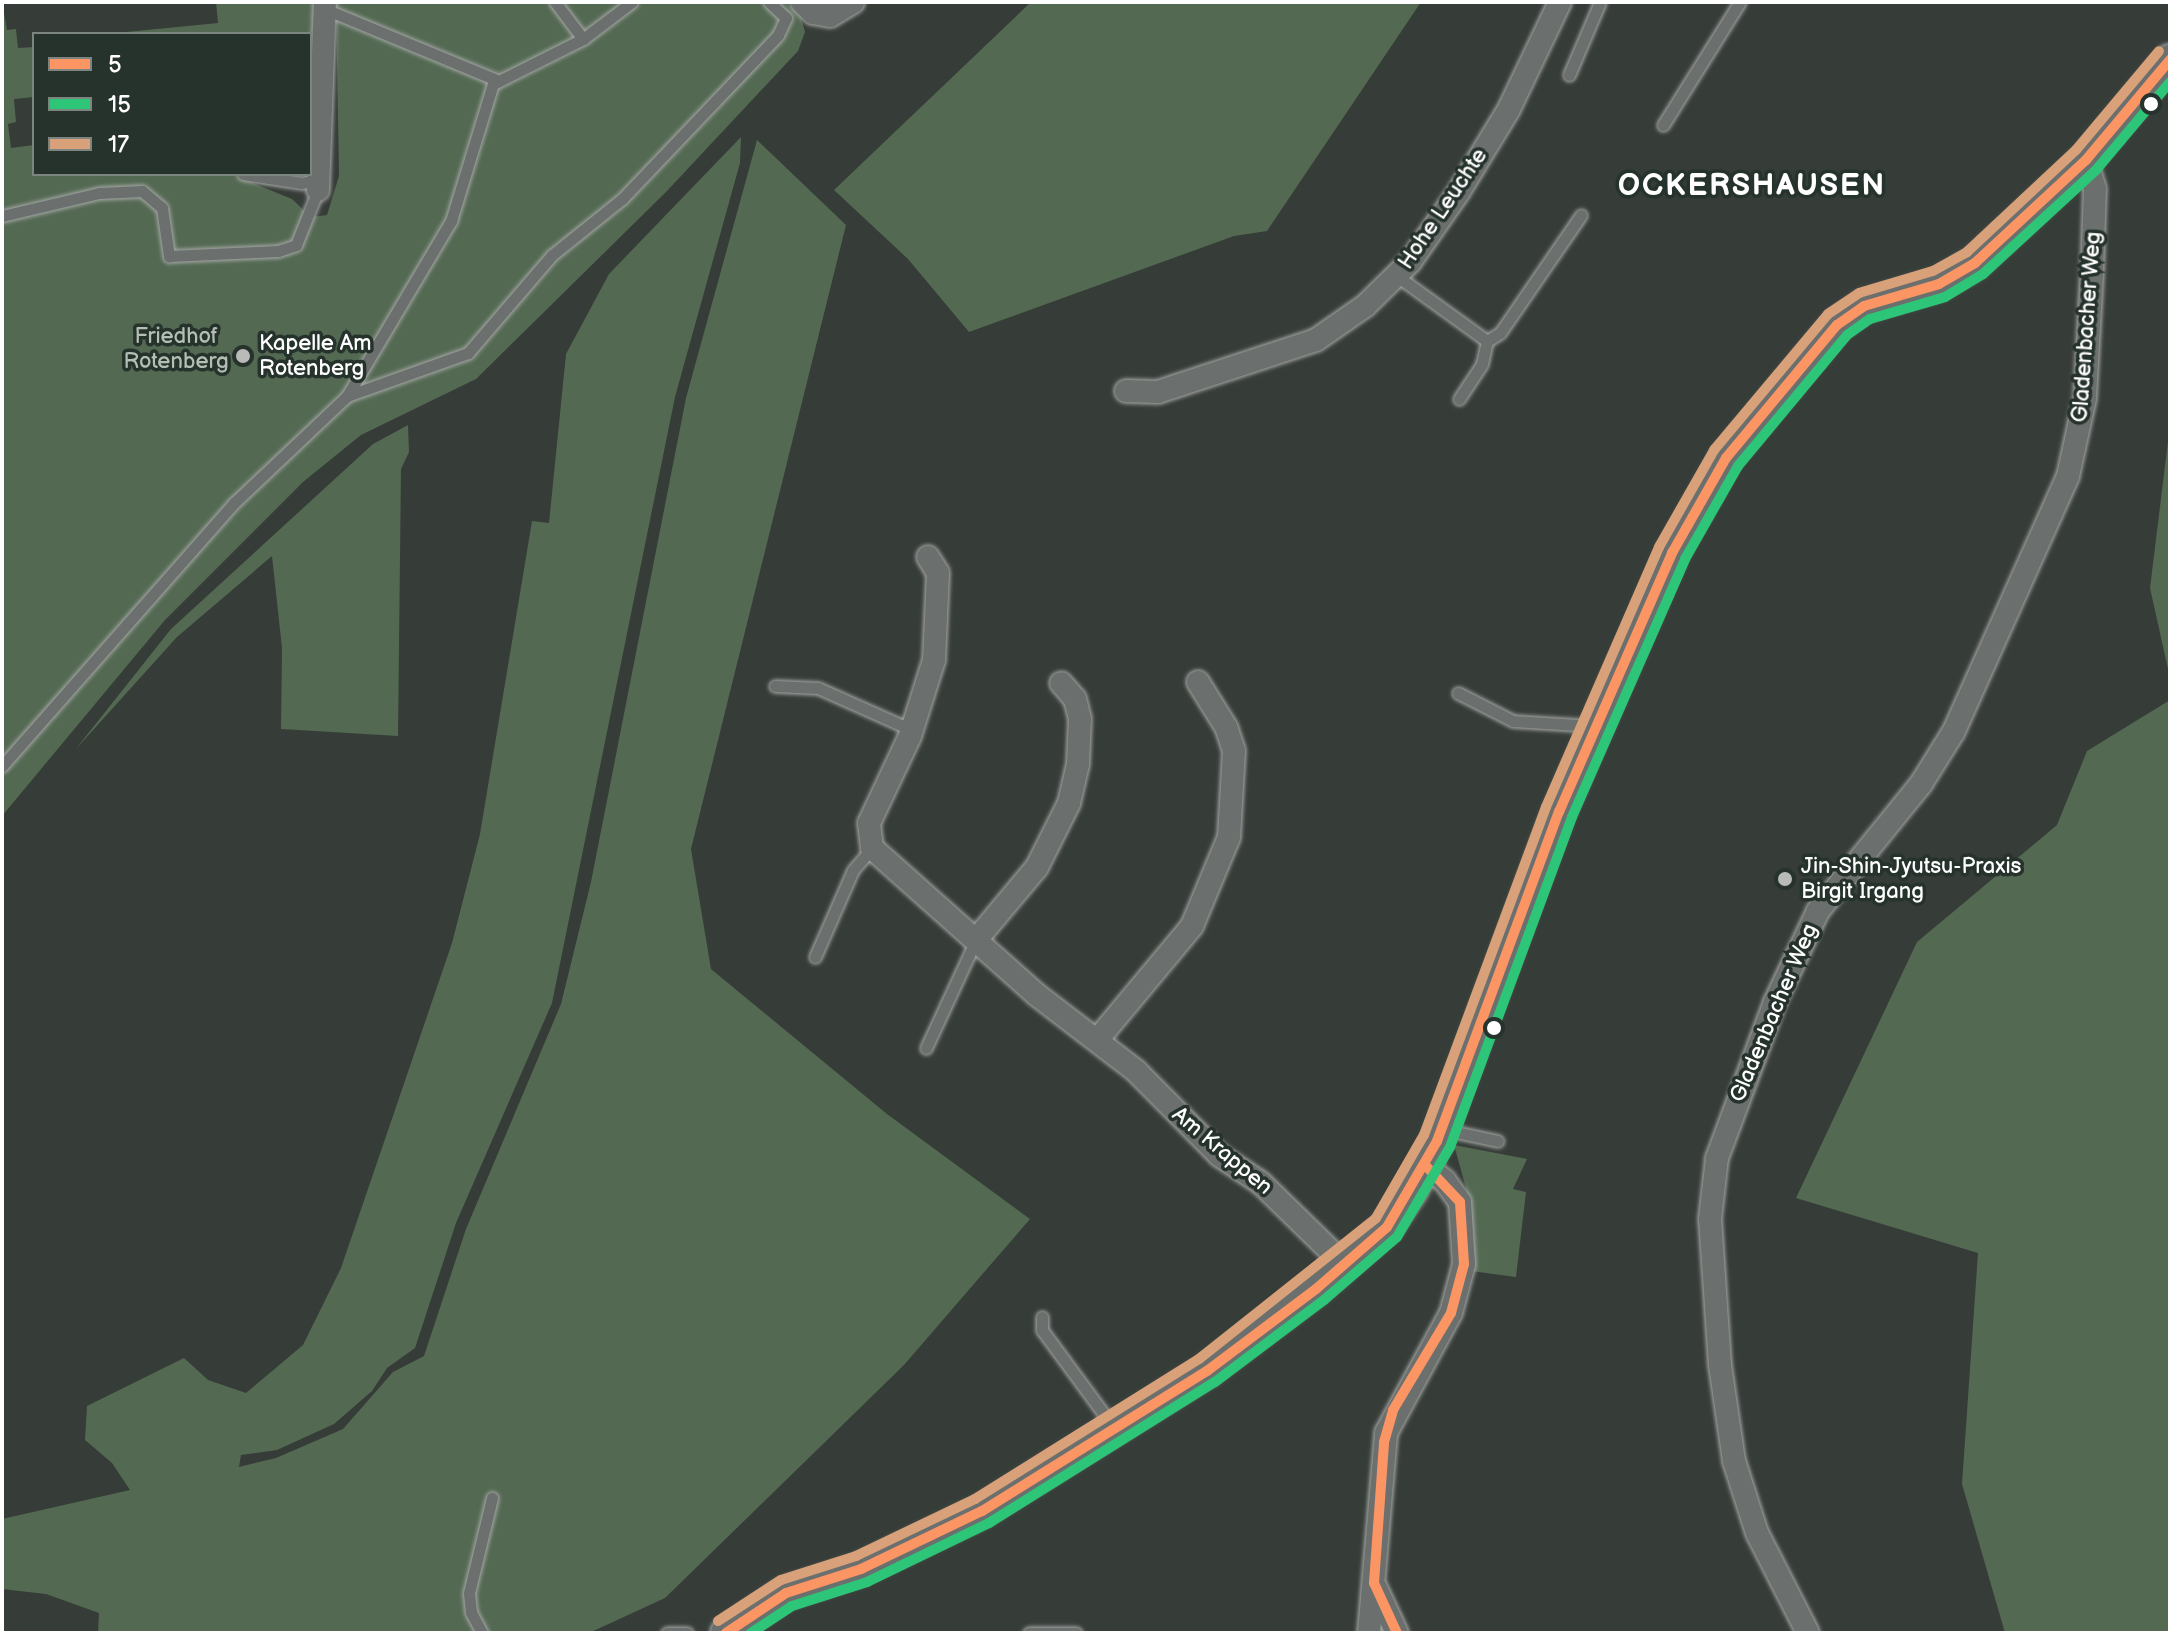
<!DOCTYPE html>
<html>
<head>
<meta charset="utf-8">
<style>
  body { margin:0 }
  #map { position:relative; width:2172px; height:1635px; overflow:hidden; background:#363c37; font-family:"Balsamiq Sans",sans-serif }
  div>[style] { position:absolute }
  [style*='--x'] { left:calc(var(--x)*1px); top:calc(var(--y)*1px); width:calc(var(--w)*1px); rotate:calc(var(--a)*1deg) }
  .green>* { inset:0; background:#536952 }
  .roads { filter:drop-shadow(0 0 2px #a5a7a5) drop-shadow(0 0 2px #a5a7a5) }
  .lane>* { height:11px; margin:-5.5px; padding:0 5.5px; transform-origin:5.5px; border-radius:5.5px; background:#6b6f6d }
  .street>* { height:22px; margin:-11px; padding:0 11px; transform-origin:11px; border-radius:11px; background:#6b6f6d }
  .secondary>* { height:30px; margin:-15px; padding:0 15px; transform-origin:15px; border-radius:15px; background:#6b6f6d }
  .bus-1>* { height:10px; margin:-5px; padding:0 5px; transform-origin:5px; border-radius:5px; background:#fb9564 }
  .bus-2>* { height:10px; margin:-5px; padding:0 5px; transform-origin:5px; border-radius:5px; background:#2dc577 }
  .bus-3>* { height:10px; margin:-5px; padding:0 5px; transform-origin:5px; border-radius:5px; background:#d9a179 }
  .dots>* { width:22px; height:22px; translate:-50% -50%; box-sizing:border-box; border:4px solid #26332d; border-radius:50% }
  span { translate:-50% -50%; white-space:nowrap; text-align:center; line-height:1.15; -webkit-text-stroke:7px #26332d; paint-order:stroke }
  .street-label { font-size:22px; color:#fff }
  .park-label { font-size:22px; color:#b3bfb3 }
  .poi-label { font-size:22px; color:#fff }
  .left { translate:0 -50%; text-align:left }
  .district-label { font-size:30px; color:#fff; font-weight:700; letter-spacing:2px }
  .frame { position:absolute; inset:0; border:4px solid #fff; pointer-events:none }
  .legend { position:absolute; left:32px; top:32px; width:280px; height:144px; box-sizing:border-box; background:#26332d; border:2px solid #7d8581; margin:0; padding:10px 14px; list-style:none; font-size:24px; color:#fff }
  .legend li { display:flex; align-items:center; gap:16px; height:40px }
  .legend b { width:40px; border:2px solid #7d8581 }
</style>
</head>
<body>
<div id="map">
  <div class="green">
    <i style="clip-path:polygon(2px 2px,7px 30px,16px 29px,18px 48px,34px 47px,34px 97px,14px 99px,16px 122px,8px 124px,11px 148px,34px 145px,34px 174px,231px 174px,292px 199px,311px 217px,327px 215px,339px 176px,336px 2px,786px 2px,801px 17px,805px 32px,798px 51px,667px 191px,476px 379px,361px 435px,303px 482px,165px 620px,2px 816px)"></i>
    <i style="clip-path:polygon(216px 2px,315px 2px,310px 58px,310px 34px,106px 34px,218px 23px)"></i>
    <i style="clip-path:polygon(1031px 2px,1421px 2px,1267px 231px,1234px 236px,969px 332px,908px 259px,834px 190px)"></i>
    <i style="clip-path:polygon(741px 137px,740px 163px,675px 397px,552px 1003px,456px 1223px,415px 1348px,387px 1368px,372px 1391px,334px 1424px,277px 1450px,241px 1455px,239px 1467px,276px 1458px,343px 1429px,393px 1372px,424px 1356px,466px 1229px,561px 1004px,591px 882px,686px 398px,757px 140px,846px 225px,691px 849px,711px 969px,887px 1114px,1030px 1219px,904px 1365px,665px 1598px,589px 1633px,98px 1633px,99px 1613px,46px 1594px,2px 1589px,2px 1519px,130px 1490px,112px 1463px,85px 1440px,87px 1406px,184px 1358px,208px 1380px,246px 1393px,303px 1345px,341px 1268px,452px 943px,480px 834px,532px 521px,549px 523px,566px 354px,609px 274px)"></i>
    <i style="clip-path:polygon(408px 425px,409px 452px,401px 469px,398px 736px,281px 729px,282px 648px,272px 556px,177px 637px,75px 750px,171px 629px,373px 444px)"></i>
    <i style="clip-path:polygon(2170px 425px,2170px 678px,2150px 588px)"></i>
    <i style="clip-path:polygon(2170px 700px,2170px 1633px,2005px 1633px,1962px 1484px,1978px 1253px,1796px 1198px,1917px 942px,2057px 825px,2087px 751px)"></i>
    <i style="clip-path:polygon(1454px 1145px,1527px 1159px,1513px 1189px,1526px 1192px,1516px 1277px,1471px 1271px,1471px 1206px)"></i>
  </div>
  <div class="roads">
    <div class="lane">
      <i style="--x:555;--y:2;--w:46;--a:52.9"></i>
      <i style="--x:325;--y:9;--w:188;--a:22.5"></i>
      <i style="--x:1569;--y:75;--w:79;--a:-67"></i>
      <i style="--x:1663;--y:125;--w:145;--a:-58"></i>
      <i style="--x:243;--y:174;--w:59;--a:8.8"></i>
      <i style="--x:301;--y:183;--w:18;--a:-9"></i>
      <i style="--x:2;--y:216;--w:100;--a:-13.3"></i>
      <i style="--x:99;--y:193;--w:43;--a:-2.7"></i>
      <i style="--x:142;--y:191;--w:26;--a:40"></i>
      <i style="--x:162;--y:208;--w:49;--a:81.7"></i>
      <i style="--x:169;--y:256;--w:109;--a:-2.6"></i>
      <i style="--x:278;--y:251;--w:19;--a:-18"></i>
      <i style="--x:296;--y:245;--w:59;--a:-68.2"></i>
      <i style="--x:1397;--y:276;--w:111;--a:35.8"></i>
      <i style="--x:1487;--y:341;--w:15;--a:-32"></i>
      <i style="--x:1500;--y:333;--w:143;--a:-55.5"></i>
      <i style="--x:347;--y:396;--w:128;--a:-19.6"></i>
      <i style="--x:468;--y:353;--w:129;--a:-49.4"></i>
      <i style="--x:552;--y:255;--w:90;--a:-38.7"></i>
      <i style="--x:622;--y:199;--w:226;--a:-46.4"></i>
      <i style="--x:778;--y:35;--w:19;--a:-65"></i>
      <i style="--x:786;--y:18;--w:23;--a:-137"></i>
      <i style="--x:1459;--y:399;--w:42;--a:-56.7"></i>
      <i style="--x:1482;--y:364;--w:24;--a:-78"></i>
      <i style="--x:775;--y:686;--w:43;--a:2.7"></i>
      <i style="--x:818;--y:688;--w:103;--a:24.1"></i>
      <i style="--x:1458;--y:693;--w:62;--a:27"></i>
      <i style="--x:1513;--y:721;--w:81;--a:3.5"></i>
      <i style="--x:2;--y:766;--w:351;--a:-48.6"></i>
      <i style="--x:234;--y:503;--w:156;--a:-43.4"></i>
      <i style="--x:347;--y:396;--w:204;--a:-59.3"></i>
      <i style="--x:451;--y:221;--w:143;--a:-73"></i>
      <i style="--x:493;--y:84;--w:101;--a:-26.6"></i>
      <i style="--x:583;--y:39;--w:61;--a:-37.1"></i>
      <i style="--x:815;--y:957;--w:95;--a:-66.4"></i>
      <i style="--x:853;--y:870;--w:29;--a:-49"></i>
      <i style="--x:926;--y:1048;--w:119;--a:-65.2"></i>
      <i style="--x:1442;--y:1129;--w:57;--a:12.1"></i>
      <i style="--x:1042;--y:1317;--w:13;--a:90"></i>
      <i style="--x:1042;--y:1330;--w:122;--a:53.7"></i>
      <i style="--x:482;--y:1633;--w:24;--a:-118"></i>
      <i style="--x:471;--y:1612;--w:19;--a:-96"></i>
      <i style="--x:469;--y:1593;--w:98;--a:-76.4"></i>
      <i style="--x:667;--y:1633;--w:20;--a:0"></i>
      <i style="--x:1029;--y:1633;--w:47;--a:0"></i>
    </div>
    <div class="street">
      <i style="--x:802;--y:2;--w:16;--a:45"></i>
      <i style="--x:813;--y:13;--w:17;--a:10"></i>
      <i style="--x:830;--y:16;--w:27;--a:-31"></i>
      <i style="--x:318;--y:190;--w:188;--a:-87.9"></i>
      <i style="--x:1126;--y:391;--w:32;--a:2"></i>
      <i style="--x:1158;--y:392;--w:166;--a:-18.2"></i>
      <i style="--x:1316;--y:340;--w:60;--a:-34.8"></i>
      <i style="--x:1365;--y:306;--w:63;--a:-44.4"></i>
      <i style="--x:1410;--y:262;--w:84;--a:-55.2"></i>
      <i style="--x:1458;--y:193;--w:98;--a:-58.7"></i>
      <i style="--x:1509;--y:109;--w:119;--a:-64.5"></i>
      <i style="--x:928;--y:557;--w:19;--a:58"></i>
      <i style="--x:938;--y:573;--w:87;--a:92.6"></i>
      <i style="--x:934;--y:660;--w:80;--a:107.5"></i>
      <i style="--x:910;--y:736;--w:96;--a:115.2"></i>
      <i style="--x:869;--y:823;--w:25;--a:83"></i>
      <i style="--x:872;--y:848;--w:221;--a:41.7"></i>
      <i style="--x:1037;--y:995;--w:125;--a:37.5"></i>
      <i style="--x:1136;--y:1071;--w:118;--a:45.3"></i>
      <i style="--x:1219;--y:1155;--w:50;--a:33.7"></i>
      <i style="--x:1261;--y:1183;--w:119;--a:44.3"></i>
      <i style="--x:976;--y:940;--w:95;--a:-50.1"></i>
      <i style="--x:1037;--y:867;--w:72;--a:-63.4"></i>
      <i style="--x:1069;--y:803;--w:40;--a:-77"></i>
      <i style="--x:1078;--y:764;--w:45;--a:-87.5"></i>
      <i style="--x:1080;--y:719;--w:21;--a:-104"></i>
      <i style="--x:1075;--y:699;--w:21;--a:-131"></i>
      <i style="--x:1098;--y:1039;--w:147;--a:-50.2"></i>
      <i style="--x:1192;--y:926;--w:96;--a:-67.4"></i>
      <i style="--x:1229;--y:837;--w:86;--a:-86.7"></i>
      <i style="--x:1234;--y:751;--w:25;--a:-108"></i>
      <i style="--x:1226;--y:727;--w:53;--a:-121.9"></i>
      <i style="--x:1376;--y:1588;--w:50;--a:65"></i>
      <i style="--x:1369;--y:1633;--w:201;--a:-85.1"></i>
      <i style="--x:1386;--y:1433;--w:136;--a:-61.6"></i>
      <i style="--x:1451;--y:1313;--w:51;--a:-75.1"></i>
      <i style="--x:1464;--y:1264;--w:62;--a:-93.7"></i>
      <i style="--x:1460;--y:1202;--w:26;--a:-126"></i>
      <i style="--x:1445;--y:1181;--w:24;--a:-142"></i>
      <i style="--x:1808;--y:1633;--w:112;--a:-117"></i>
      <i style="--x:1757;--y:1533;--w:76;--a:-107.7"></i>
      <i style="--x:1734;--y:1461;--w:97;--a:-98.3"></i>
      <i style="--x:1720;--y:1365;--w:146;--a:-93.9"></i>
      <i style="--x:1710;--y:1219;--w:61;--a:-83.5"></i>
      <i style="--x:1717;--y:1158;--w:166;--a:-69.6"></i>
      <i style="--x:1775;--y:1002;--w:101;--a:-64.7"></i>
      <i style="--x:1818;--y:911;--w:164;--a:-51"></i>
      <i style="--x:1921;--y:784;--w:62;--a:-58.1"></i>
      <i style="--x:1954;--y:731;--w:279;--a:-65.9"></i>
      <i style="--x:2068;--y:476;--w:80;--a:-77.7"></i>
      <i style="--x:2085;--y:398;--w:124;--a:-86.8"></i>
      <i style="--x:2092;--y:274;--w:85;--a:-88"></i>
      <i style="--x:2095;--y:189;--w:30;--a:-107"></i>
    </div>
    <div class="secondary">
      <i style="--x:726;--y:1633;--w:72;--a:-33.7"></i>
      <i style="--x:786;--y:1593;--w:79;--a:-17.7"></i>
      <i style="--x:861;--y:1569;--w:134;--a:-25.6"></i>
      <i style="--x:982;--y:1511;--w:265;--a:-31.9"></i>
      <i style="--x:1207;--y:1371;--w:136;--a:-37"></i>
      <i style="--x:1316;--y:1289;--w:94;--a:-41.1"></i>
      <i style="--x:1387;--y:1227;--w:46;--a:-55.6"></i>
      <i style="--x:1413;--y:1189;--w:54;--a:-63.4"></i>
      <i style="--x:1437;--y:1141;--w:351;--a:-69.7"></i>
      <i style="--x:1559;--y:812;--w:283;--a:-66.4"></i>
      <i style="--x:1672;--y:553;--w:109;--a:-60.4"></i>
      <i style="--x:1726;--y:458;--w:173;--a:-50.2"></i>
      <i style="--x:1837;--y:325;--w:33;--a:-35"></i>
      <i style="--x:1864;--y:306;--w:78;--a:-16.3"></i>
      <i style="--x:1939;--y:284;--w:42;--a:-30.3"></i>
      <i style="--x:1975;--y:263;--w:151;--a:-42.9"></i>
      <i style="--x:2086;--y:160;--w:131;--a:-50"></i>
    </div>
  </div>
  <div class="bus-1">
    <i style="--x:726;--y:1633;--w:72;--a:-33.7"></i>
    <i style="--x:786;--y:1593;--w:79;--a:-17.7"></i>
    <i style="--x:861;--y:1569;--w:134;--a:-25.6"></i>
    <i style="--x:982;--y:1511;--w:265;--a:-31.9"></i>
    <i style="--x:1207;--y:1371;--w:136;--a:-37"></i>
    <i style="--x:1316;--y:1289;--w:94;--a:-41.1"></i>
    <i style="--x:1387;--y:1227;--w:99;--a:-59.8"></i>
    <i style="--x:1437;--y:1141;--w:351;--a:-69.7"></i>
    <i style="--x:1559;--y:812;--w:283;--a:-66.4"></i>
    <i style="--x:1672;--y:553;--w:109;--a:-60.4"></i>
    <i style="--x:1726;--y:458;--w:173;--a:-50.2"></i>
    <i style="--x:1837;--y:325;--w:33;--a:-35"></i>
    <i style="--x:1864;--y:306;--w:78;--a:-16.3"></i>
    <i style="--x:1939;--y:284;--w:42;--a:-30.3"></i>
    <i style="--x:1975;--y:263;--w:151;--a:-42.9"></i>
    <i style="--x:2086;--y:160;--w:131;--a:-50"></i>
    <i style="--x:1397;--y:1633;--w:55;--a:-114.7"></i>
    <i style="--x:1374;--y:1583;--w:141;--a:-85.9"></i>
    <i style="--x:1384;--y:1442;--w:33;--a:-74"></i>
    <i style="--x:1393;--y:1410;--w:113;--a:-59.1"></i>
    <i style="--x:1451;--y:1313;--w:51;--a:-75.1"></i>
    <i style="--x:1464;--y:1264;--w:62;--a:-93.7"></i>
    <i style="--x:1460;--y:1202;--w:50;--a:-133.4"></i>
  </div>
  <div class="bus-2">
    <i style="--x:751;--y:1633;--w:49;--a:-33.4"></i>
    <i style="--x:792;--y:1606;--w:79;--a:-17.7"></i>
    <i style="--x:867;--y:1582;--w:136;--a:-25.8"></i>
    <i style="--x:989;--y:1523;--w:266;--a:-32"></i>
    <i style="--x:1215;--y:1382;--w:136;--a:-37"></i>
    <i style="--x:1324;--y:1300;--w:96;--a:-40.8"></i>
    <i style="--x:1397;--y:1237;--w:104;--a:-59.5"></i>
    <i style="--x:1450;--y:1147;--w:352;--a:-69.7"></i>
    <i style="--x:1572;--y:817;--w:282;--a:-66.3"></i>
    <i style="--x:1685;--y:559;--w:107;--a:-60.3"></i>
    <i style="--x:1738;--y:466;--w:170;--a:-50.2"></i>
    <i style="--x:1847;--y:335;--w:28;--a:-35"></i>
    <i style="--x:1870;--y:319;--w:78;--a:-16.3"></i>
    <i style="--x:1945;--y:297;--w:44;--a:-31.2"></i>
    <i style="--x:1983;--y:274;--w:154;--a:-42.6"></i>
    <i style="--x:2096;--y:170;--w:115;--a:-49.9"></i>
  </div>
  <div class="bus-3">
    <i style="--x:718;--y:1621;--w:75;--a:-33.1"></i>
    <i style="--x:781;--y:1580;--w:79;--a:-17.7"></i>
    <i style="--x:856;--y:1556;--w:132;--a:-25.6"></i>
    <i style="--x:975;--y:1499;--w:264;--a:-32"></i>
    <i style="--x:1199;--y:1359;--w:226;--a:-38.5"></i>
    <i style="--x:1376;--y:1218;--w:96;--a:-60"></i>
    <i style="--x:1424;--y:1135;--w:350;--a:-69.6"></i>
    <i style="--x:1546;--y:807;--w:283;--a:-66.5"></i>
    <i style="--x:1659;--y:547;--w:112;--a:-60.4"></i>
    <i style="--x:1714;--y:450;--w:177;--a:-50"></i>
    <i style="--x:1828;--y:314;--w:37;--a:-34"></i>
    <i style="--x:1859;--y:293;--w:77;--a:-16.6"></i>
    <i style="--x:1933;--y:271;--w:39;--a:-29"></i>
    <i style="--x:1967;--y:252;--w:149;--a:-43.1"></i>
    <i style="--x:2076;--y:150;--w:129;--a:-50"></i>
  </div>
  <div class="dots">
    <i style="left:2151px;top:104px;background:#fff"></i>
    <i style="left:243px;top:356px;background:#b9bbb9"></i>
    <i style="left:1785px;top:879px;background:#b9bbb9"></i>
    <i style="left:1494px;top:1028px;background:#fff"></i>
  </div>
  <div class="street-label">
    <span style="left:1443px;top:209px;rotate:-56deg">Hohe Leuchte</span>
    <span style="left:2087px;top:327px;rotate:-86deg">Gladenbacher Weg</span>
    <span style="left:1774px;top:1013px;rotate:-67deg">Gladenbacher Weg</span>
    <span style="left:1222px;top:1151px;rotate:40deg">Am Krappen</span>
  </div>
  <div class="park-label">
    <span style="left:176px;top:349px">Friedhof<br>Rotenberg</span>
  </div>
  <div class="poi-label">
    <span class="left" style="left:259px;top:356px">Kapelle Am<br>Rotenberg</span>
    <span class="left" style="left:1801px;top:879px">Jin-Shin-Jyutsu-Praxis<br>Birgit Irgang</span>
  </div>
  <div class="district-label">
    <span style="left:1752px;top:186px">OCKERSHAUSEN</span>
  </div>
  <div class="frame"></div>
  <ul class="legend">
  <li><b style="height:10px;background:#fb9564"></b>5</li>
  <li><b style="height:10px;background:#2dc577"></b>15</li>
  <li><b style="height:10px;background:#d9a179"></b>17</li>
  </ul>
</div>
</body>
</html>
